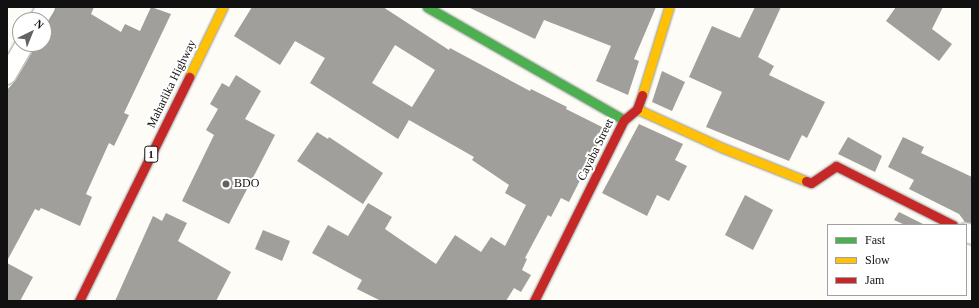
<!DOCTYPE html>
<html>
<head>
<meta charset="utf-8">
<style>
  body { margin:0 }
  #map { position:relative; width:979px; height:308px; overflow:hidden; background:#fdfcf7; font-family:Georgia,serif }
  div>[style] { position:absolute }
  [style*='--x'] { left:calc(var(--x)*1px); top:calc(var(--y)*1px); width:calc(var(--w)*1px); rotate:calc(var(--a)*1deg) }
  .building>* { inset:0; background:#a19f9c }
  .roads { filter:drop-shadow(0 0 1px #979795) drop-shadow(0 0 1px #979795) }
  .street>* { height:18px; margin:-9px; padding:0 9px; transform-origin:9px; border-radius:9px; background:#fffffe }
  .fast>* { height:9px; margin:-4.5px; padding:0 4.5px; transform-origin:4.5px; border-radius:4.5px; background:#4caf50 }
  .slow>* { height:9px; margin:-4.5px; padding:0 4.5px; transform-origin:4.5px; border-radius:4.5px; background:#ffc107 }
  .jam>* { height:9px; margin:-4.5px; padding:0 4.5px; transform-origin:4.5px; border-radius:4.5px; background:#c62828 }
  .dots>* { width:11px; height:11px; translate:-50% -50%; box-sizing:border-box; border:2px solid #fff; border-radius:50% }
  span { translate:-50% -50%; white-space:nowrap; text-align:center; line-height:1.15; -webkit-text-stroke:4px #fff; paint-order:stroke }
  .shield-label span { padding:1px 3px; background:#fff; border:1px solid; border-radius:3px; -webkit-text-stroke-width:0 }
  .shield-label { font-size:11px; color:#111; font-weight:700 }
  .street-label { font-size:12px; color:#111 }
  .poi-label { font-size:12px; color:#111 }
  .left { translate:0 -50%; text-align:left }
  .frame { position:absolute; inset:0; border:8px solid #111; pointer-events:none }
  .legend { position:absolute; left:827px; top:224px; width:140px; height:72px; box-sizing:border-box; background:#fff; border:1px solid #a0a0a0; margin:0; padding:5px 7px; list-style:none; font-size:12px; color:#111 }
  .legend li { display:flex; align-items:center; gap:8px; height:20px }
  .legend b { width:20px; border:1px solid #a0a0a0 }
  .north { position:absolute; left:12px; top:12px; width:40px; height:40px; box-sizing:border-box; background:#fff; border:1px solid #a0a0a0; border-radius:50%; rotate:43deg; font-size:11px; font-weight:700; line-height:16px; text-align:center; color:#111 }
  .north::after { content:''; display:block; margin:auto; width:14px; height:18px; background:#646362; clip-path:polygon(50% 0,100% 100%,50% 72%,0 100%) }
</style>
</head>
<body>
<div id="map">
  <div class="building">
    <i style="clip-path:polygon(56px 7px,94px 7px,91px 14px,121px 32px,125px 24px,140px 31px,151px 7px,171px 14px,124px 113px,129px 115px,114px 146px,109px 143px,86px 194px,92px 197px,80px 226px,41px 208px,39px 211px,35px 209px,7px 261px,7px 90px,16px 80px,37px 44px,44px 44px,44px 28px)"></i>
    <i style="clip-path:polygon(evenodd,252px 7px,383px 7px,449px 50px,450px 48px,530px 91px,531px 89px,567px 107px,566px 109px,606px 129px,569px 202px,561px 198px,551px 217px,548px 215px,525px 258px,527px 259px,522px 270px,531px 275px,521px 292px,514px 288px,506px 301px,381px 301px,357px 289px,362px 280px,312px 253px,328px 225px,348px 236px,368px 203px,392px 217px,385px 229px,436px 264px,455px 235px,481px 252px,491px 237px,505px 246px,526px 205px,505px 193px,509px 185px,472px 160px,474px 157px,409px 120px,398px 139px,310px 83px,325px 58px,295px 41px,280px 65px,234px 36px,252px 7px,395px 45px,435px 70px,412px 107px,372px 83px,395px 45px)"></i>
    <i style="clip-path:polygon(468px 7px,656px 7px,634px 59px,639px 61px,628px 95px,596px 81px,611px 46px,544px 20px,535px 39px)"></i>
    <i style="clip-path:polygon(755px 7px,781px 7px,758px 57px,774px 66px,769px 75px,825px 102px,807px 138px,802px 135px,789px 161px,706px 127px,722px 92px,689px 77px,712px 26px,740px 38px)"></i>
    <i style="clip-path:polygon(896px 7px,943px 7px,932px 29px,952px 44px,939px 61px,886px 21px)"></i>
    <i style="clip-path:polygon(662px 71px,685px 82px,672px 111px,652px 102px)"></i>
    <i style="clip-path:polygon(236px 75px,261px 91px,245px 119px,275px 135px,229px 224px,182px 201px,214px 135px,206px 130px,218px 109px,210px 104px,222px 83px,229px 87px)"></i>
    <i style="clip-path:polygon(639px 124px,683px 144px,675px 160px,687px 166px,669px 201px,657px 195px,647px 216px,602px 193px)"></i>
    <i style="clip-path:polygon(317px 132px,328px 139px,329px 137px,383px 173px,363px 204px,297px 161px)"></i>
    <i style="clip-path:polygon(848px 137px,882px 156px,875px 172px,838px 154px)"></i>
    <i style="clip-path:polygon(903px 137px,924px 147px,921px 153px,972px 177px,972px 223px,965px 222px,959px 214px,909px 189px,914px 180px,888px 167px)"></i>
    <i style="clip-path:polygon(745px 195px,773px 210px,753px 250px,725px 235px)"></i>
    <i style="clip-path:polygon(899px 212px,925px 225px,905px 225px,894px 220px)"></i>
    <i style="clip-path:polygon(166px 213px,187px 223px,178px 241px,231px 272px,216px 301px,115px 301px,153px 216px,162px 221px)"></i>
    <i style="clip-path:polygon(263px 230px,290px 241px,282px 261px,255px 249px)"></i>
    <i style="clip-path:polygon(7px 263px,33px 277px,20px 301px,7px 301px)"></i>
  </div>
  <div class="roads">
    <div class="street">
      <i style="--x:38;--y:20;--w:15;--a:-58"></i>
      <i style="--x:7;--y:75;--w:36;--a:-60"></i>
      <i style="--x:966;--y:232;--w:7;--a:27"></i>
    </div>
    <div class="fast">
      <i style="--x:427;--y:7;--w:227;--a:29.8"></i>
    </div>
    <div class="slow">
      <i style="--x:189;--y:77;--w:78;--a:-64.1"></i>
      <i style="--x:642;--y:95;--w:92;--a:-72.9"></i>
      <i style="--x:637;--y:109;--w:94;--a:24.4"></i>
      <i style="--x:723;--y:148;--w:89;--a:21.7"></i>
    </div>
    <div class="jam">
      <i style="--x:806;--y:181;--w:5;--a:22"></i>
      <i style="--x:811;--y:183;--w:30;--a:-34"></i>
      <i style="--x:836;--y:166;--w:131;--a:26.8"></i>
      <i style="--x:79;--y:301;--w:250;--a:-63.8"></i>
      <i style="--x:534;--y:301;--w:202;--a:-63.6"></i>
      <i style="--x:624;--y:120;--w:17;--a:-40"></i>
      <i style="--x:637;--y:109;--w:15;--a:-70"></i>
    </div>
  </div>
  <div class="dots">
    <i style="left:226px;top:184px;background:#646362"></i>
  </div>
  <div class="shield-label">
    <span style="left:151px;top:154px">1</span>
  </div>
  <div class="street-label">
    <span style="left:172px;top:84px;rotate:-64deg">Maharlika Highway</span>
    <span style="left:596px;top:150px;rotate:-64deg">Cayaba Street</span>
  </div>
  <div class="poi-label">
    <span class="left" style="left:234px;top:184px">BDO</span>
  </div>
  <div class="frame"></div>
  <ul class="legend">
  <li><b style="height:5px;background:#4caf50"></b>Fast</li>
  <li><b style="height:5px;background:#ffc107"></b>Slow</li>
  <li><b style="height:5px;background:#c62828"></b>Jam</li>
  </ul>
  <div class="north">N</div>
</div>
</body>
</html>
